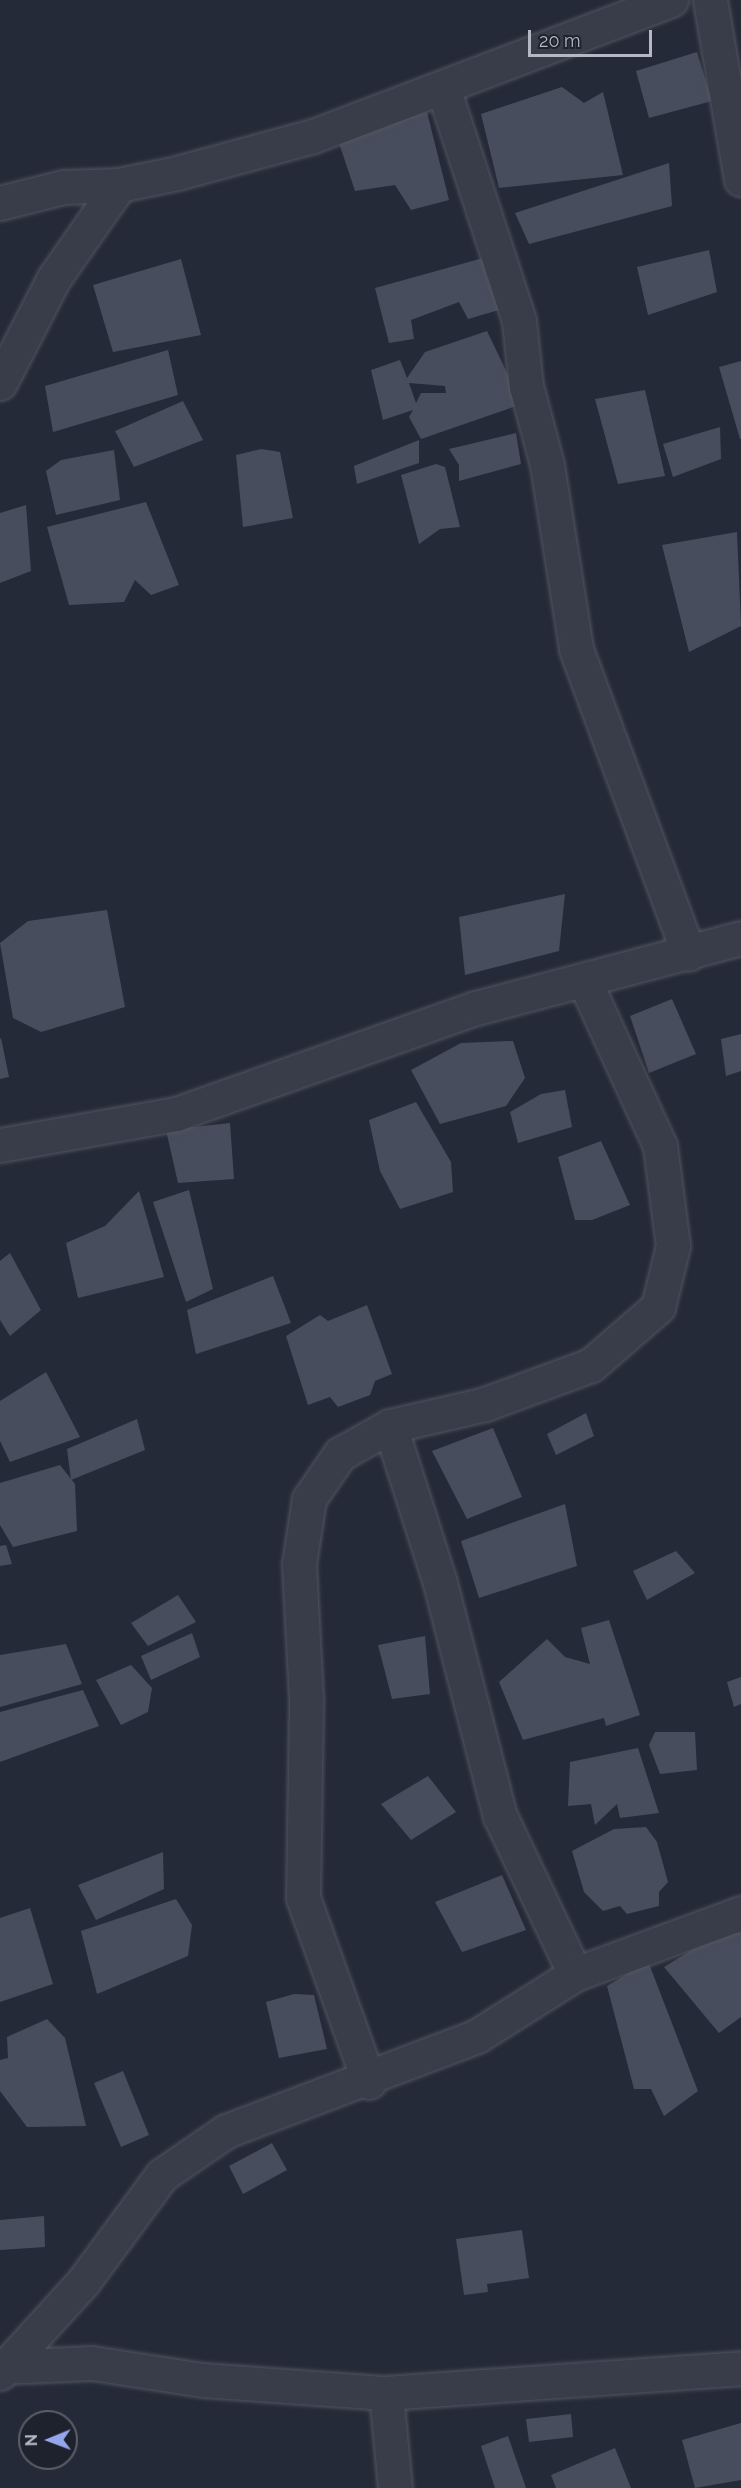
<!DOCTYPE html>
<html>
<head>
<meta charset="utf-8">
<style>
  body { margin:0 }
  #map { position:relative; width:741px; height:2488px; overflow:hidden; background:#252a38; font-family:Raleway,sans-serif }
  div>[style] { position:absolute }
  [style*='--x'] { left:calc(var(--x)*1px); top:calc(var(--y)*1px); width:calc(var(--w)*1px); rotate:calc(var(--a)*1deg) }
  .building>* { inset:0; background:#474d5c }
  .roads { filter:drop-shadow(0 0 2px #515561) drop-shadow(0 0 2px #515561) }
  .minor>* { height:33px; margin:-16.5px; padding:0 16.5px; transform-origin:16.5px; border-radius:16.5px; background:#383d49 }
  span { translate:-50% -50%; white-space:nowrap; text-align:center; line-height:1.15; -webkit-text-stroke:5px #1e222d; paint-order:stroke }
  .north { position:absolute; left:18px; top:2410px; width:60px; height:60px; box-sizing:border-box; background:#1e222d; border:2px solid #5a5e69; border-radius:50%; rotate:269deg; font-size:16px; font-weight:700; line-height:24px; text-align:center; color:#b4b8c4 }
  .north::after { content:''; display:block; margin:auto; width:21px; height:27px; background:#93a7ea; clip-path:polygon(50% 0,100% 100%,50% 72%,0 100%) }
  .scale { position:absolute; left:528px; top:30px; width:124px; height:27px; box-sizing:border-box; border:3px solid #b4b8c4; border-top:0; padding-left:8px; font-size:18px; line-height:21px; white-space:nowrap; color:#b4b8c4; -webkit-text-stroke:4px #1e222d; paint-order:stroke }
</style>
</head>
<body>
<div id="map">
  <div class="building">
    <i style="clip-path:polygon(697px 52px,712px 101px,649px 118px,636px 71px)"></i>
    <i style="clip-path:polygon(562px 87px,584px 103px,603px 92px,623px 175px,499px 188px,481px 114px)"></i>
    <i style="clip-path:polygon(427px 112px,449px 200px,411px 210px,395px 185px,355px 191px,338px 140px)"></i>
    <i style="clip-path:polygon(669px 163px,672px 206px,529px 244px,515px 213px)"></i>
    <i style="clip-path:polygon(709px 250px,717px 292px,648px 315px,637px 267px)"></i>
    <i style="clip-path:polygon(483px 258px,506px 308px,468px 319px,459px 302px,411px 320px,414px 339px,389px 343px,375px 288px)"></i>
    <i style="clip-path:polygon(181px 259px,201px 335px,113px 352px,93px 285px)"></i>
    <i style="clip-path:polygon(evenodd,487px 331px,522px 404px,421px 439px,409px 417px,413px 410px,383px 420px,371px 370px,400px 360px,407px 378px,425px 352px,487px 331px,409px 383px,445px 386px,446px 393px,421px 393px,416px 403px,409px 383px)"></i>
    <i style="clip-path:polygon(168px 350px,178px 395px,53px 432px,45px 386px)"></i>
    <i style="clip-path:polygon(741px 361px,741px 439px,740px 439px,719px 367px)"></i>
    <i style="clip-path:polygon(645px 390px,665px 476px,618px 484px,595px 399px)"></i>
    <i style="clip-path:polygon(183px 401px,203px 440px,134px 467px,115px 431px)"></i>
    <i style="clip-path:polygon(720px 427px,721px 459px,673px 477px,663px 444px)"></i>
    <i style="clip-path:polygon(516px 433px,521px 464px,459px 481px,459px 465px,449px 449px)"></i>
    <i style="clip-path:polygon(419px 440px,419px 463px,357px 484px,354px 466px)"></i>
    <i style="clip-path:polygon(261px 449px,280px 452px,293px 518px,243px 527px,236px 455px)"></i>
    <i style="clip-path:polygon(114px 450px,120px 500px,56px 515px,46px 471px,61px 460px)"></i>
    <i style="clip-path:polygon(436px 464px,445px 467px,460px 527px,440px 529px,419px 544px,401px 475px)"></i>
    <i style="clip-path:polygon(146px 502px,179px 585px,151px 595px,135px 580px,124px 602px,69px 605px,47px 527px)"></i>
    <i style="clip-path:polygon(26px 505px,31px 571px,0 583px,0 513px)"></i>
    <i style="clip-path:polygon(737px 532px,741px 626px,689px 652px,662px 545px)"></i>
    <i style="clip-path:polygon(565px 894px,559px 951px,465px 975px,459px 917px)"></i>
    <i style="clip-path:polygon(107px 910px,125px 1007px,41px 1032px,13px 1018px,0 943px,28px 921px)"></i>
    <i style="clip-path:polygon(672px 999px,696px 1054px,649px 1073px,630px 1016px)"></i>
    <i style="clip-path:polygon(741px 1034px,741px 1071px,726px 1076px,721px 1039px)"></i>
    <i style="clip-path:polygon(1px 1038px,9px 1077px,0 1079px,0 1039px)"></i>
    <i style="clip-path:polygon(513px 1041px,525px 1078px,506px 1106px,440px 1124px,411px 1070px,461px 1043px)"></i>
    <i style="clip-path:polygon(565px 1090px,572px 1127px,518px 1143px,510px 1112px,541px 1094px)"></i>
    <i style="clip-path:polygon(416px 1102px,451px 1162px,453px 1192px,400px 1209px,380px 1171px,369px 1120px)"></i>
    <i style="clip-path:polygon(230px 1123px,234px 1179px,178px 1183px,166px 1130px)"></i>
    <i style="clip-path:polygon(601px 1141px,630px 1205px,592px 1220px,575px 1220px,558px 1157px)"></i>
    <i style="clip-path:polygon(189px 1190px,213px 1289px,186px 1302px,153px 1202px)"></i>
    <i style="clip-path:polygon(139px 1191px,164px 1277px,78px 1298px,66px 1243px,105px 1226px)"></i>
    <i style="clip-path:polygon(10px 1253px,41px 1310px,10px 1336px,0 1320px,0 1261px)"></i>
    <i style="clip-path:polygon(273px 1276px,291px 1323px,196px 1354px,187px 1310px)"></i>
    <i style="clip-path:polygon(367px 1305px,392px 1374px,375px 1381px,370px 1395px,338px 1407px,330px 1397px,308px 1405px,286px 1336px,320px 1315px,328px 1321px)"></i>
    <i style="clip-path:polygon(46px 1372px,80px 1437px,10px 1462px,0 1441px,0 1401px)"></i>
    <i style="clip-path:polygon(586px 1413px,594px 1436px,556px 1455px,547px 1434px)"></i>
    <i style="clip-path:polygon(137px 1419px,145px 1450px,71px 1480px,67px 1449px)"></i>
    <i style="clip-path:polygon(493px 1428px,522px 1497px,467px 1519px,432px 1451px)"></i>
    <i style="clip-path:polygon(60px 1465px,75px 1484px,77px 1531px,13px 1547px,0 1525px,0 1483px)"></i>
    <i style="clip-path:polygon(565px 1504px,577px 1566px,479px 1598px,461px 1541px)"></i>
    <i style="clip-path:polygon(6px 1545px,12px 1564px,0 1566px,0 1546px)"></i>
    <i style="clip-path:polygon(676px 1551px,695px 1573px,647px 1600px,633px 1571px)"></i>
    <i style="clip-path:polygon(178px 1595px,196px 1622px,148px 1646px,131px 1623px)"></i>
    <i style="clip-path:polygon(609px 1620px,640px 1715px,606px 1726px,604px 1718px,523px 1740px,499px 1682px,547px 1639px,565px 1657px,590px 1664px,581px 1628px)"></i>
    <i style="clip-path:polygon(192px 1633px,200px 1657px,151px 1680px,141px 1656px)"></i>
    <i style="clip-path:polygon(425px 1636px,430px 1694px,392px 1699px,378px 1645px)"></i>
    <i style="clip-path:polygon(66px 1644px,82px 1684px,0 1707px,0 1655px)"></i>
    <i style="clip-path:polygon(131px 1665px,152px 1688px,148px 1712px,121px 1725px,96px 1680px)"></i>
    <i style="clip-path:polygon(741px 1677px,741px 1704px,734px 1707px,727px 1682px)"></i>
    <i style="clip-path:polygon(83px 1690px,99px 1726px,0 1762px,0 1712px)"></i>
    <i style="clip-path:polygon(655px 1732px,695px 1732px,697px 1770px,660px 1774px,649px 1745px)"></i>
    <i style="clip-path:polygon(638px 1748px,659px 1813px,620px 1818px,617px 1804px,595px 1825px,591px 1804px,568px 1806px,570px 1762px)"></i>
    <i style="clip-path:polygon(428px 1776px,456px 1812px,411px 1840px,381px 1804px)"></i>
    <i style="clip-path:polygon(646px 1827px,657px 1842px,668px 1882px,659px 1892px,659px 1906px,627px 1914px,620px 1906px,603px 1911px,584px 1892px,572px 1851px,614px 1829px)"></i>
    <i style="clip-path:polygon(163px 1852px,164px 1889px,96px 1920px,78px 1885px)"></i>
    <i style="clip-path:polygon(502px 1875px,526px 1930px,462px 1952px,435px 1902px)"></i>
    <i style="clip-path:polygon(176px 1899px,192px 1925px,188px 1956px,97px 1994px,81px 1931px)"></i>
    <i style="clip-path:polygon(30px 1908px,53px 1984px,0 2002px,0 1918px)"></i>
    <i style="clip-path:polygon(724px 1930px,741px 1933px,741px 2017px,719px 2033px,664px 1967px)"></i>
    <i style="clip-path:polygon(648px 1961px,698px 2091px,664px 2116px,651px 2089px,634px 2089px,607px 1986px)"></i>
    <i style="clip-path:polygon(294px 1994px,314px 1995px,327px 2049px,279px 2058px,266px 2002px)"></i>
    <i style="clip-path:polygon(47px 2019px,65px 2038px,86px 2126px,27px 2127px,0 2091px,0 2060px,8px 2058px,7px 2037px)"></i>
    <i style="clip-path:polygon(123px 2071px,149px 2135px,121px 2147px,94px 2083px)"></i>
    <i style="clip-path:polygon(272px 2143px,287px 2170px,243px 2194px,229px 2166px)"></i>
    <i style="clip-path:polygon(44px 2216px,45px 2247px,0 2250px,0 2220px)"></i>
    <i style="clip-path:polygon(522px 2230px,529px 2278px,487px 2284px,488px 2292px,464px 2295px,456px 2239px)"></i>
    <i style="clip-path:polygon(571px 2414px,573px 2437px,529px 2442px,526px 2419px)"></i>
    <i style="clip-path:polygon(741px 2423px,741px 2480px,695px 2488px,682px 2440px)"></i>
    <i style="clip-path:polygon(508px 2436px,526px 2488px,495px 2488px,481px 2446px)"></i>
    <i style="clip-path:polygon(615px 2448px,631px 2488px,556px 2488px,551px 2475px)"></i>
  </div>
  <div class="roads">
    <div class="minor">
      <i style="--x:710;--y:0;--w:182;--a:80.2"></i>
      <i style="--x:443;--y:88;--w:245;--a:71.9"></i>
      <i style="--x:519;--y:321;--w:65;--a:83.9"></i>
      <i style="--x:526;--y:386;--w:82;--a:75.1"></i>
      <i style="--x:547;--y:465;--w:186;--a:81"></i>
      <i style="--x:576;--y:649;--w:325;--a:69.7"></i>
      <i style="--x:0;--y:203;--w:65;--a:-14.3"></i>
      <i style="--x:63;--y:187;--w:56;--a:-2"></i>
      <i style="--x:119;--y:185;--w:59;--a:-11.7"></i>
      <i style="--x:177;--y:173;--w:141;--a:-15.2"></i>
      <i style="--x:313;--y:136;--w:383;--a:-20.8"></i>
      <i style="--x:0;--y:383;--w:118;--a:-62.8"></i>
      <i style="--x:54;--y:278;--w:113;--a:-55"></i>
      <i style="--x:0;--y:1145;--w:179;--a:-10"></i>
      <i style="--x:176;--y:1114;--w:318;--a:-19.5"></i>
      <i style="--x:476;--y:1008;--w:274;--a:-14.8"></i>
      <i style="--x:390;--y:1426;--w:165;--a:72.3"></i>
      <i style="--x:440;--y:1583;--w:241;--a:75.6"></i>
      <i style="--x:500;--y:1816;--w:175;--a:64.6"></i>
      <i style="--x:369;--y:2082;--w:195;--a:-109.7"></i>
      <i style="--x:303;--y:1898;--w:200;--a:-89.1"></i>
      <i style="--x:306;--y:1698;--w:134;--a:-93"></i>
      <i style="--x:299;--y:1564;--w:66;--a:-81.3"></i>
      <i style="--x:309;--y:1499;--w:55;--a:-55.4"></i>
      <i style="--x:340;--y:1454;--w:57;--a:-29.2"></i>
      <i style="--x:390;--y:1426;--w:98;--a:-13"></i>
      <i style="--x:485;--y:1404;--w:113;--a:-20.2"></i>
      <i style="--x:591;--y:1365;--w:89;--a:-40.9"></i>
      <i style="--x:658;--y:1307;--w:63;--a:-76.2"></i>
      <i style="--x:673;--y:1246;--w:101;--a:-97.4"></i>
      <i style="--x:660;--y:1146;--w:183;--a:-114.6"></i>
      <i style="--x:0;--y:2367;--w:92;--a:-2.5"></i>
      <i style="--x:92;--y:2363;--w:112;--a:8.7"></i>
      <i style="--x:203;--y:2380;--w:183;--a:4.1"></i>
      <i style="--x:386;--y:2393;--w:356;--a:-4"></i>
      <i style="--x:0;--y:2373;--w:123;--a:-47.6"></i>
      <i style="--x:83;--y:2282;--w:133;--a:-53.6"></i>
      <i style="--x:162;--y:2175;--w:78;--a:-34.5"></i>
      <i style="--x:226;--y:2131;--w:268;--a:-20.7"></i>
      <i style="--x:477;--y:2036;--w:116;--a:-32.3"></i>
      <i style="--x:575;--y:1974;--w:177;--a:-20.2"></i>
      <i style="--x:386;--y:2393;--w:95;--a:84.6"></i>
    </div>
  </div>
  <div class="north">N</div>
  <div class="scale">20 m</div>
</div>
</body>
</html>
